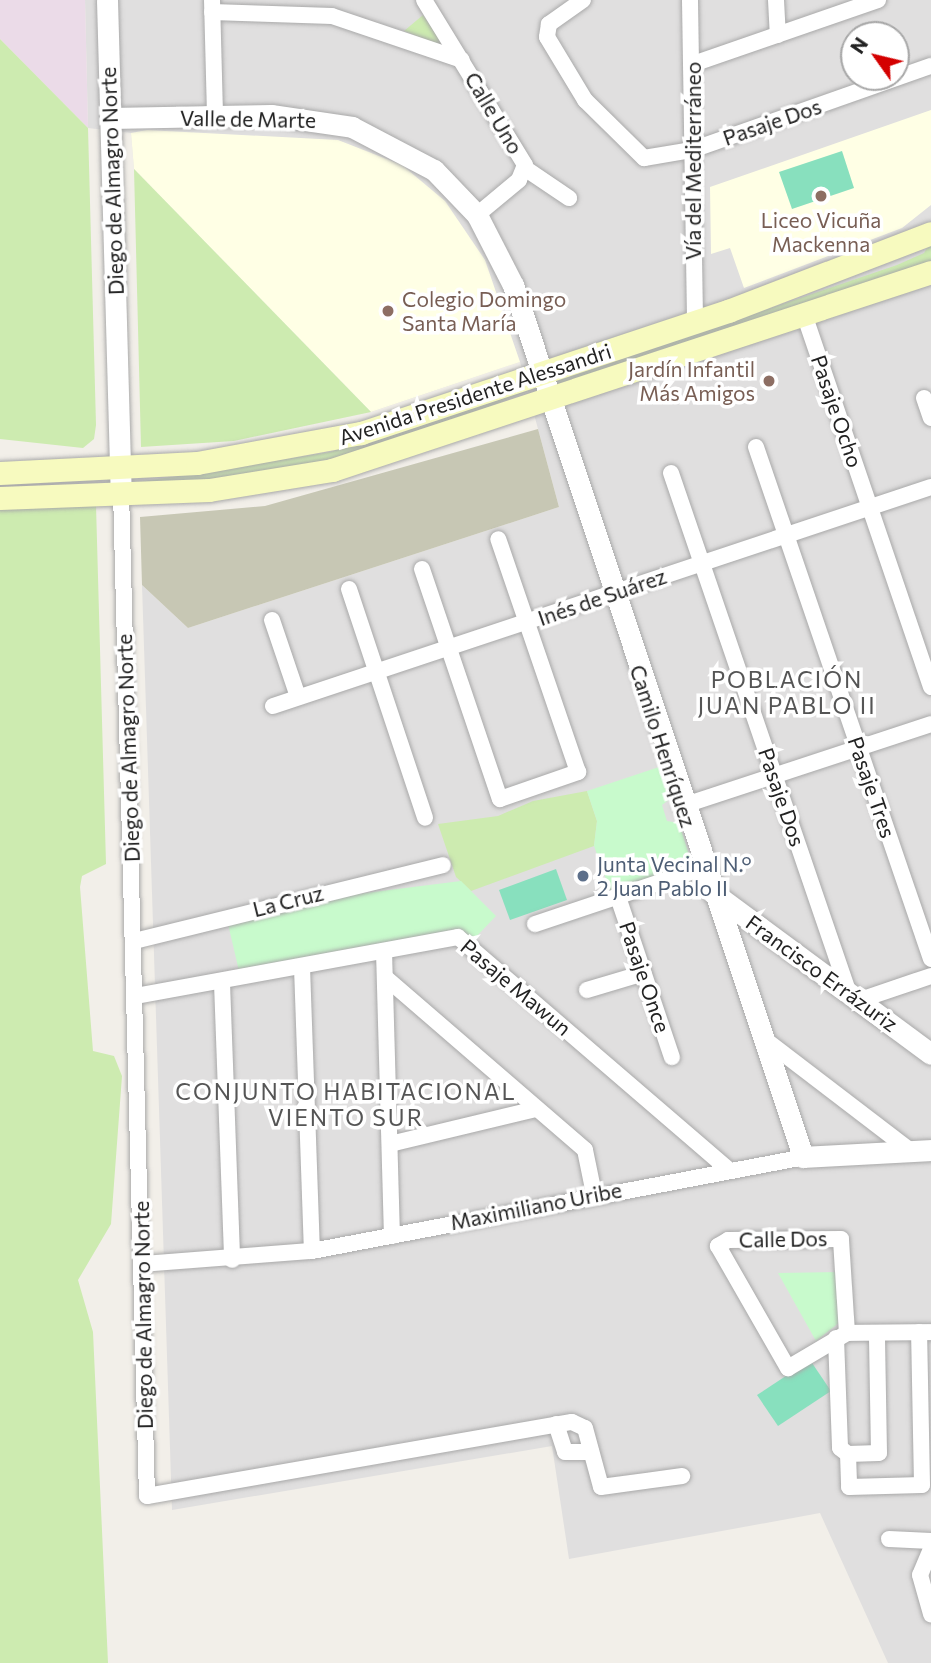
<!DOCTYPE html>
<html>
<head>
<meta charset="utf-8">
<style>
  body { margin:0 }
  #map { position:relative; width:931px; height:1663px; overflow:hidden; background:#f2efe9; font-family:Commissioner,sans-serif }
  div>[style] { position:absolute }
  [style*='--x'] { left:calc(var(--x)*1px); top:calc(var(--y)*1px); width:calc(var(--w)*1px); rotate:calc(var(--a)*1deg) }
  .residential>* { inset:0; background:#e0dfdf }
  .industrial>* { inset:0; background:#ebdbe8 }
  .education>* { inset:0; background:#ffffe5 }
  .construction>* { inset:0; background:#c7c7b4 }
  .grass>* { inset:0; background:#cdebb0 }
  .park>* { inset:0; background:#c8facc }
  .pitch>* { inset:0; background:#88e0be }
  .roads { filter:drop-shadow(0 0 2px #a9a9a9) drop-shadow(0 0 2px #a9a9a9) }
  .minor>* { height:16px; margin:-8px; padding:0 8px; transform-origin:8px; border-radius:8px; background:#fff }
  .tertiary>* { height:21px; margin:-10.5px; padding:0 10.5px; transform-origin:10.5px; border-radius:10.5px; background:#fff }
  .secondary>* { height:23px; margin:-11.5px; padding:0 11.5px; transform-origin:11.5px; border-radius:11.5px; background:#f7fabf }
  .dots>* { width:19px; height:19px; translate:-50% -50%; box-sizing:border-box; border:4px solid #fff; border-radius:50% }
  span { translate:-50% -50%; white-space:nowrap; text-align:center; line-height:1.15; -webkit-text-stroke:7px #fff; paint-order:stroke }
  .street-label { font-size:21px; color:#222 }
  .education-label { font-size:21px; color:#785e54 }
  .left { translate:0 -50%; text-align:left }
  .right { translate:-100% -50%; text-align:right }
  .service-label { font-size:21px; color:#4e5e75 }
  .neighbourhood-label { font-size:23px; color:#555; letter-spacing:2px }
  .north { position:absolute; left:840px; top:21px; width:70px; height:70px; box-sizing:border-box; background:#fff; border:2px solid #a7a7a7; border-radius:50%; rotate:304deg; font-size:19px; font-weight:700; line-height:28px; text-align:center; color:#222 }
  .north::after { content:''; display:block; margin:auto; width:24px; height:32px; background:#d40000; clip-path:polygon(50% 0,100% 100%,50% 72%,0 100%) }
</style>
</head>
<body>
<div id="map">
  <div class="residential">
    <i style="clip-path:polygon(evenodd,85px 0,931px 0,931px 1663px,888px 1663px,820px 1513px,569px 1559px,552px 1446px,172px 1510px,142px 585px,188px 628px,559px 507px,520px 362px,371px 412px,134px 169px,131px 133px,88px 128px,85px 0,854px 35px,896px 35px,896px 77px,854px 77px,854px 35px)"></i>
  </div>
  <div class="industrial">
    <i style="clip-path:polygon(0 0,85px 0,88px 128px,0 39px)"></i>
  </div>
  <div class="education">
    <i style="clip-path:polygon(931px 110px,931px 205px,902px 228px,744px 288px,730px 248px,711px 254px,710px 187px)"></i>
    <i style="clip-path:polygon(147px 130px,338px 140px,402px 165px,445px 201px,485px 260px,520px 362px,371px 412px,134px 169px,131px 133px)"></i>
  </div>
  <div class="construction">
    <i style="clip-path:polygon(538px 429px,559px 507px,188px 628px,142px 585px,140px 517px,265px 506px)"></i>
  </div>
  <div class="grass">
    <i style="clip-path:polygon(423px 15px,441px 41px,439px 45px,404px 31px)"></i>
    <i style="clip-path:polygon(0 39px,88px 128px,96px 425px,94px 439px,83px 448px,0 439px)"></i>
    <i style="clip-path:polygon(134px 169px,371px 412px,234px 441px,141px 447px)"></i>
    <i style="clip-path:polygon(931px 241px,931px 264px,561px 389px,554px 382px,897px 265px,924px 253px)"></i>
    <i style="clip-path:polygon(533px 389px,387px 448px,218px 481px,132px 483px,330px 452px)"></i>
    <i style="clip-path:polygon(96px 505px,106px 864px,82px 876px,80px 887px,93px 1051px,114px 1056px,122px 1076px,111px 1224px,78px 1280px,93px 1332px,108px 1663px,0 1663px,0 506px)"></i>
    <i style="clip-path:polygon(587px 791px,597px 821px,594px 846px,471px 891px,456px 877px,438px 824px,498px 816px,533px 801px)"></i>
  </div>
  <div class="park">
    <i style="clip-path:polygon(662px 766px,671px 798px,662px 805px,667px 821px,679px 823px,692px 864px,611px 893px,594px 846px,597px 821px,587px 791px)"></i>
    <i style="clip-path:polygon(461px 881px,496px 916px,473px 940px,459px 929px,239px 971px,228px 924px,349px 895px)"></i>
    <i style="clip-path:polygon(840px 1272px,840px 1322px,816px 1341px,778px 1273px)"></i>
  </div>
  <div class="pitch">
    <i style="clip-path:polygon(842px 151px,854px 188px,792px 209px,779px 172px)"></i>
    <i style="clip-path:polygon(556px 869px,567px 900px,510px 920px,499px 890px)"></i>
    <i style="clip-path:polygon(810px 1360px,831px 1391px,778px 1426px,757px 1395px)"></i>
  </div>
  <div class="roads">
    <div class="minor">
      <i style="--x:212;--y:0;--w:116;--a:88.5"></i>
      <i style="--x:424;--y:0;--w:193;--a:58.5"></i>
      <i style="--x:525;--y:165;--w:16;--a:112"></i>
      <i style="--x:519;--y:180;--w:55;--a:140.2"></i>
      <i style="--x:583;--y:0;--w:42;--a:144.8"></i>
      <i style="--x:549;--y:24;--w:13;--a:99"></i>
      <i style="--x:547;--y:37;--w:74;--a:58.9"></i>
      <i style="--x:585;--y:100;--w:83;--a:44.5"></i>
      <i style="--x:644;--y:158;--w:49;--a:-9.5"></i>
      <i style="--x:692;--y:150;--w:253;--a:-19.4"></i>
      <i style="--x:690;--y:0;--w:322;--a:89.1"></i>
      <i style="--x:776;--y:0;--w:35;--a:87"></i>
      <i style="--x:212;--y:12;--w:120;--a:1.9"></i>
      <i style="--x:332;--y:16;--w:137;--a:18.7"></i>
      <i style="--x:693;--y:64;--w:196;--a:-19.1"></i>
      <i style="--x:526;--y:169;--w:52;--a:34"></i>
      <i style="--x:804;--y:314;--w:394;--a:71.2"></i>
      <i style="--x:924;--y:398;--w:21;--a:71"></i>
      <i style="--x:756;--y:447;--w:541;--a:71.13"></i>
      <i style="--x:671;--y:473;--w:547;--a:71.13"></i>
      <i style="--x:121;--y:491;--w:1005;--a:88.52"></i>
      <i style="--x:147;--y:1496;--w:431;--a:-9.9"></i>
      <i style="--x:572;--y:1422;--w:14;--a:25"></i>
      <i style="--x:585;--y:1428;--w:61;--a:74.8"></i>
      <i style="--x:601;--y:1487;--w:82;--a:-7.7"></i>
      <i style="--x:422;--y:569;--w:243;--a:71.3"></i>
      <i style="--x:500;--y:799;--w:83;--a:-19.1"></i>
      <i style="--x:578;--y:772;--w:246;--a:-108.9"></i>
      <i style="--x:349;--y:589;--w:241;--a:71.6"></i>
      <i style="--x:272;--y:620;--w:81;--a:71.3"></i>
      <i style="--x:273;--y:706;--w:693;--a:-18.41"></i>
      <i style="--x:682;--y:806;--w:262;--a:-18.2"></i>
      <i style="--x:618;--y:897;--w:169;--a:71.4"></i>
      <i style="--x:535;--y:924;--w:176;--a:-18.5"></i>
      <i style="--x:134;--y:941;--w:318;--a:-13.8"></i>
      <i style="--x:384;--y:951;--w:285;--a:88.4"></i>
      <i style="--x:302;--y:967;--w:284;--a:88"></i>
      <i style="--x:386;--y:978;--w:263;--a:40.8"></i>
      <i style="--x:585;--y:1150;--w:45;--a:78.4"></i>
      <i style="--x:222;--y:983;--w:277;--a:87.9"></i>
      <i style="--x:587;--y:990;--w:59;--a:-16.6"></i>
      <i style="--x:136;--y:996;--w:327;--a:-10.4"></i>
      <i style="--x:458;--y:937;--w:356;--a:40.7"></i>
      <i style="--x:860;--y:1000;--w:75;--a:-18.7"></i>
      <i style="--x:763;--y:1038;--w:186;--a:37.4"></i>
      <i style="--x:390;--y:1144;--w:150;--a:-13.5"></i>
      <i style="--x:142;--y:1264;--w:170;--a:-4.4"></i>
      <i style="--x:312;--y:1251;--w:500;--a:-10.8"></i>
      <i style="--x:847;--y:1333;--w:94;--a:-93.7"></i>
      <i style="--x:841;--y:1239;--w:113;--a:179.5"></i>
      <i style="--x:728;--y:1240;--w:12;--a:149"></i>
      <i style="--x:718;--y:1246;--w:141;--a:60.2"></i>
      <i style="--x:788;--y:1368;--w:69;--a:-30.7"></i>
      <i style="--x:847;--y:1333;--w:84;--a:-0.7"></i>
      <i style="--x:836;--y:1338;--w:110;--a:87.9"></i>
      <i style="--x:840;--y:1448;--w:10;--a:37"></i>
      <i style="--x:848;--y:1454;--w:31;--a:-2"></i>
      <i style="--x:879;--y:1453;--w:120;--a:-91"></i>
      <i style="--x:556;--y:1424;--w:29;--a:72"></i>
      <i style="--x:565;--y:1452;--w:26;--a:0"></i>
      <i style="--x:848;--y:1454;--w:33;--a:88"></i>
      <i style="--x:849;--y:1487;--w:73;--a:-1.6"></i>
      <i style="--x:922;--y:1485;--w:153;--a:-91.1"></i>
      <i style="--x:889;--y:1539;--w:42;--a:2.7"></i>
      <i style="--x:931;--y:1549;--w:28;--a:113"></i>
      <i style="--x:920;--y:1575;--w:41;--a:74.2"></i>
    </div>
    <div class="tertiary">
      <i style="--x:107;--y:0;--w:491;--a:88.4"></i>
      <i style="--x:110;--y:118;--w:161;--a:-1.1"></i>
      <i style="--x:271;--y:115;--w:82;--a:8.4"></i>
      <i style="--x:352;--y:127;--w:93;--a:27.7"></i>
      <i style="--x:434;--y:170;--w:62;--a:46.3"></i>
      <i style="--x:477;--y:215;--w:79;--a:62.8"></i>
      <i style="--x:513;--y:285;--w:919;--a:71.6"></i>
      <i style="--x:803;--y:1157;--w:128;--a:-3.1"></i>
      <i style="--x:712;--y:892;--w:272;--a:36.5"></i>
    </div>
    <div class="secondary">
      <i style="--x:0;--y:473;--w:197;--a:-2.9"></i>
      <i style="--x:197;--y:463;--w:167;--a:-10.4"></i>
      <i style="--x:361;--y:433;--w:387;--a:-18.4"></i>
      <i style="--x:728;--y:311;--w:217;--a:-21"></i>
      <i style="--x:0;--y:498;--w:209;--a:-2.2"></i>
      <i style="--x:209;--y:490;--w:125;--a:-9.2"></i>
      <i style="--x:332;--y:470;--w:631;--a:-18.29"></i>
    </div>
  </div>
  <div class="dots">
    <i style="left:821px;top:196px;background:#8d6e63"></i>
    <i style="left:388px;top:311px;background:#8d6e63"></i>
    <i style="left:769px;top:381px;background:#8d6e63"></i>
    <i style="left:583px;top:876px;background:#5c6f8a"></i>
  </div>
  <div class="street-label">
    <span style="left:494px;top:113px;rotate:59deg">Calle Uno</span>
    <span style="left:248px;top:119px;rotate:1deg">Valle de Marte</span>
    <span style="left:772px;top:122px;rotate:-19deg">Pasaje Dos</span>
    <span style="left:693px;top:161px;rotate:-90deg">Vía del Mediterráneo</span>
    <span style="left:112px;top:181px;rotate:-92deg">Diego de Almagro Norte</span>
    <span style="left:475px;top:394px;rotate:-18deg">Avenida Presidente Alessandri</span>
    <span style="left:837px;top:411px;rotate:71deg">Pasaje Ocho</span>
    <span style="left:602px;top:597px;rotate:-19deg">Inés de Suárez</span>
    <span style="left:663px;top:746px;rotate:72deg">Camilo Henríquez</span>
    <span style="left:128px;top:748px;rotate:-92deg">Diego de Almagro Norte</span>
    <span style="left:872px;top:787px;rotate:71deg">Pasaje Tres</span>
    <span style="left:782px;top:797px;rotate:71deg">Pasaje Dos</span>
    <span style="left:288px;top:901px;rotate:-14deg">La Cruz</span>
    <span style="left:822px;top:973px;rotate:36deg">Francisco Errázuriz</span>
    <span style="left:645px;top:977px;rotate:71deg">Pasaje Once</span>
    <span style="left:516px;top:987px;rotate:40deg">Pasaje Mawun</span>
    <span style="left:536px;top:1206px;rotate:-11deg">Maximiliano Uribe</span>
    <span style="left:783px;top:1239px;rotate:-1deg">Calle Dos</span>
    <span style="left:143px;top:1315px;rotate:-91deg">Diego de Almagro Norte</span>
  </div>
  <div class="education-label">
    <span style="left:821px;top:232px">Liceo Vicuña<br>Mackenna</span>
    <span class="left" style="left:402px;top:311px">Colegio Domingo<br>Santa María</span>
    <span class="right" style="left:755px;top:381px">Jardín Infantil<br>Más Amigos</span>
  </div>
  <div class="service-label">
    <span class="left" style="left:597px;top:876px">Junta Vecinal N.°<br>2 Juan Pablo II</span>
  </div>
  <div class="neighbourhood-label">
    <span style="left:787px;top:692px">POBLACIÓN<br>JUAN PABLO II</span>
    <span style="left:346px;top:1104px">CONJUNTO HABITACIONAL<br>VIENTO SUR</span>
  </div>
  <div class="north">N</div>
</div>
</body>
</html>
